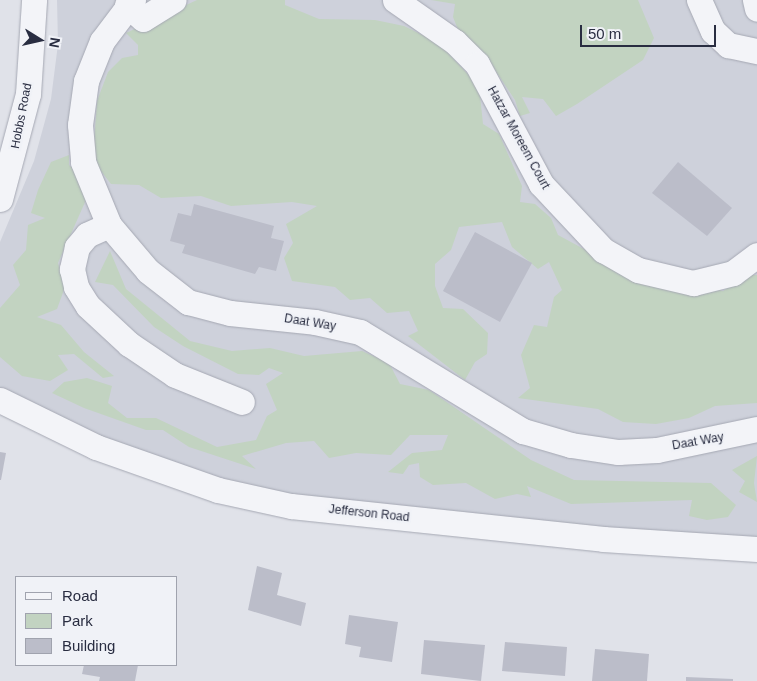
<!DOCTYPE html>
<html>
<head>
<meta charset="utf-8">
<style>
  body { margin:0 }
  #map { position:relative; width:757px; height:681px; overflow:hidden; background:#e0e2e9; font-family:Arial,sans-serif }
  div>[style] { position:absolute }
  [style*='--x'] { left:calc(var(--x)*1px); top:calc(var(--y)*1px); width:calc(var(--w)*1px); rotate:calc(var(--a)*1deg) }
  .built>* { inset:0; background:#ced1db }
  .green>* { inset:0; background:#c2d3c1 }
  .building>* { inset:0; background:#bbbdc9 }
  .roads { filter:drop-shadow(0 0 1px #a5a8b3) drop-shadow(0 0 1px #a5a8b3) }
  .minor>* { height:25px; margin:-12.5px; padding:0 12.5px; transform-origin:12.5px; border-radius:12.5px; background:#f3f4f8 }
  span { translate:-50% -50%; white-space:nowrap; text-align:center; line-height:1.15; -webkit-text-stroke:5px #f0f2f7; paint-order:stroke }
  .street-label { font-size:12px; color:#292d41 }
  .legend { position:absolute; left:15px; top:576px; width:162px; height:90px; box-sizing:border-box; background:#f0f2f7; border:1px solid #a0a3ae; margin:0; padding:6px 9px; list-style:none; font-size:15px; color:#292d41 }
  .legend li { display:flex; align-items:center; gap:10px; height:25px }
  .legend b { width:25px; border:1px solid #a0a3ae }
  .north { position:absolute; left:15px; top:15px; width:50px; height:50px; -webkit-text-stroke:4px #f0f2f7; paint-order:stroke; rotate:100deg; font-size:14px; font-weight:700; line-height:20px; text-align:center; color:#292d41 }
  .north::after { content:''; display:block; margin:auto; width:18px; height:22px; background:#292d41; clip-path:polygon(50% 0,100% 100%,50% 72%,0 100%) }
  .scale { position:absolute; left:580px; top:25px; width:136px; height:22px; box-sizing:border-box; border:2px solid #292d41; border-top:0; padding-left:6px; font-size:15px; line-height:18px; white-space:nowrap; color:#292d41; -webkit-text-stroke:4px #f0f2f7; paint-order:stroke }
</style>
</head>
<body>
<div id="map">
  <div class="built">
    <i style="clip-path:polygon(57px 0,757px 0,757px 549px,218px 490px,0 400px,0 242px,34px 161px,51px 99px,58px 44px)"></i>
  </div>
  <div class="green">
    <i style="clip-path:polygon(197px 0,285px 0,285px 5px,319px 19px,375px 20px,404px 26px,439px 43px,479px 86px,483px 124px,499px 134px,522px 186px,520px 202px,535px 204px,551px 218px,558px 235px,606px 261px,723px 291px,745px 275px,757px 275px,757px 403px,715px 406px,689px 418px,656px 424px,623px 422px,598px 409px,518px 398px,530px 388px,521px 355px,534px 325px,547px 327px,554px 297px,562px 290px,549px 262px,538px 269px,512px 247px,502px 222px,459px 227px,451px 250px,435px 264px,435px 286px,443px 308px,463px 309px,488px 333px,487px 354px,475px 362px,465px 380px,408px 336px,418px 331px,409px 311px,387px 313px,370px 298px,350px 300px,335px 287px,292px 281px,284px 258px,293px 243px,286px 224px,317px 206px,292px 202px,231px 206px,201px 196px,161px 198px,139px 185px,111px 184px,97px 166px,94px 143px,97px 101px,108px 72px,122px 58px,138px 55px,138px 45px,126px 33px)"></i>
    <i style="clip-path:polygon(431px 0,638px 0,654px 38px,643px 60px,577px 104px,556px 116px,543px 99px,522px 97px,530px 113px,520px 116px,515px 100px,485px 55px,459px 32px,453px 17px,455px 4px)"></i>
    <i style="clip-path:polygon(69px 155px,69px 165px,84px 177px,86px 200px,58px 263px,65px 287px,57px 309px,37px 317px,61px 325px,84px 352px,114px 376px,103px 378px,74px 354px,58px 355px,68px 370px,50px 381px,22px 376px,0 357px,0 308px,20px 285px,13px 265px,26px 250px,28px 225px,45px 218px,31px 213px,38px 190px,51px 162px)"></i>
    <i style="clip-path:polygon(110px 251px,126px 289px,190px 341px,232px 351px,270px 348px,304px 356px,362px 351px,389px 363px,400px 384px,429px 390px,531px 460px,574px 480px,711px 483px,736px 505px,728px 517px,707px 520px,689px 516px,692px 500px,571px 504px,527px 486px,531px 497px,517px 494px,495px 499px,466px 483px,433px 485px,420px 477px,419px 463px,409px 465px,403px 474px,388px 472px,412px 453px,442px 450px,448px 435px,410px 435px,391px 455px,356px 453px,329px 458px,314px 441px,286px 443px,242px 456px,256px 469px,189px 447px,163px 430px,146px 430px,84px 408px,52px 393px,64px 382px,87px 378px,112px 386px,108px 403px,127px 418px,156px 418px,217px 447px,256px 440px,267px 416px,277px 410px,266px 384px,283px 373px,269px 368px,259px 375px,238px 374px,183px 346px,154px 327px,113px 285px,95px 282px)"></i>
    <i style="clip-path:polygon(757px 456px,754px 483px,757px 502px,739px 492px,745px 481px,732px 470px)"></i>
  </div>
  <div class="building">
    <i style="clip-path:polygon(678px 162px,732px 208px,707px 236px,652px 193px)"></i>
    <i style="clip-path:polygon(194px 204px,274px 226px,271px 238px,284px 241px,276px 271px,259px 267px,255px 274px,182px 253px,185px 245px,170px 241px,178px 213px,191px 216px)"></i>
    <i style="clip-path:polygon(475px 232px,532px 263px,500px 322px,443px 291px)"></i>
    <i style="clip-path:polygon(0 452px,6px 453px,1px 480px,0 480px)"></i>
    <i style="clip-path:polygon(257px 566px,282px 573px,277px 595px,306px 603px,301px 626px,248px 610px)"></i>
    <i style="clip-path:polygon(349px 615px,398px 622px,392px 662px,359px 657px,361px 647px,345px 644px)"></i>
    <i style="clip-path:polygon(424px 640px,485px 645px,481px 681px,421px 674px)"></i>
    <i style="clip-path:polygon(505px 642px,567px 647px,565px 676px,502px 671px)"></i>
    <i style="clip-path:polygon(595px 649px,649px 654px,647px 681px,592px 681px)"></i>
    <i style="clip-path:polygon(84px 665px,138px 665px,135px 681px,99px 681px,100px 677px,82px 674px)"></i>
    <i style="clip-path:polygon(686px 677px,733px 679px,733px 681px,686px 681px)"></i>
  </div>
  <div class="roads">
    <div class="minor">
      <i style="--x:133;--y:0;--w:51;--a:127.1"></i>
      <i style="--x:102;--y:41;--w:43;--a:111.8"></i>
      <i style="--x:86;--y:81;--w:44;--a:97.8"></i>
      <i style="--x:80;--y:125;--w:37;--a:85"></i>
      <i style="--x:83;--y:162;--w:68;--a:67.6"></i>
      <i style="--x:109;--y:225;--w:60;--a:49.7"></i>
      <i style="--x:148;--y:271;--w:51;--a:37.8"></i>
      <i style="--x:188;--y:302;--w:43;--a:14.7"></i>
      <i style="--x:230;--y:313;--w:85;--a:6"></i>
      <i style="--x:315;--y:322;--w:46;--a:12.5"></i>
      <i style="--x:360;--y:332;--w:191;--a:31.3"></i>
      <i style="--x:523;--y:431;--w:50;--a:16.3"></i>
      <i style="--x:571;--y:445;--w:48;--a:8.5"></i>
      <i style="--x:618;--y:452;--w:39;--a:-3"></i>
      <i style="--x:657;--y:450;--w:102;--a:-11.9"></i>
      <i style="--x:395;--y:0;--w:73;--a:35"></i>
      <i style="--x:455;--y:42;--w:31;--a:45"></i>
      <i style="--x:477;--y:64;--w:136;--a:61.9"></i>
      <i style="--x:541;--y:184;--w:91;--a:46.8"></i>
      <i style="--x:603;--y:250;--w:40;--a:29.7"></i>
      <i style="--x:638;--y:270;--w:57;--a:13.3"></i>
      <i style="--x:693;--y:283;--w:41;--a:-14"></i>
      <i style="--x:733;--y:273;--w:30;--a:-37"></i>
      <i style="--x:699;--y:0;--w:34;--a:66"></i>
      <i style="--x:713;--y:31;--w:21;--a:43"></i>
      <i style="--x:728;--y:45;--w:30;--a:12"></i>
      <i style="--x:755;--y:0;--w:9;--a:77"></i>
      <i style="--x:127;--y:5;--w:21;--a:41"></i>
      <i style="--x:143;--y:19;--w:36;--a:-32"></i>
      <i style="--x:0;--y:199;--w:109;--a:-75.1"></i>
      <i style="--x:28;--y:94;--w:94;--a:-86.3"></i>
      <i style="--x:109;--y:225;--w:24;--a:156"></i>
      <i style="--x:87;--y:235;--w:16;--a:130"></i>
      <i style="--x:77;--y:247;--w:23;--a:103"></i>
      <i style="--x:72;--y:269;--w:18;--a:77"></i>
      <i style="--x:76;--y:287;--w:22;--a:58"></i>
      <i style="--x:88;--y:306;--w:56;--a:42.8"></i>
      <i style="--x:129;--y:344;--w:55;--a:34"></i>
      <i style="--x:175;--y:375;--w:72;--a:21.9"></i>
      <i style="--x:0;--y:400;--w:107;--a:26.1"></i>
      <i style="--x:96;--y:447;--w:129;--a:19.4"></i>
      <i style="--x:218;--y:490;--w:75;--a:12.4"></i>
      <i style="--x:291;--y:506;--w:314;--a:6"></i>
      <i style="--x:603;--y:539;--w:154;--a:3.7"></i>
    </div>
  </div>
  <div class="street-label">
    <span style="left:22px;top:116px;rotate:-79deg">Hobbs Road</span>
    <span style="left:518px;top:138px;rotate:61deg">Hatzar Moreem Court</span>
    <span style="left:310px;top:323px;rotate:9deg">Daat Way</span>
    <span style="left:698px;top:442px;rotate:-10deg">Daat Way</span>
    <span style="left:369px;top:514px;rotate:6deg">Jefferson Road</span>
  </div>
  <ul class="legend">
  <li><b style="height:6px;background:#f3f4f8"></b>Road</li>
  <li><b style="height:14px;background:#c2d3c1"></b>Park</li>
  <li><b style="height:14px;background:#bbbdc9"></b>Building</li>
  </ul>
  <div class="north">N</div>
  <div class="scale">50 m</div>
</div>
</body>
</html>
